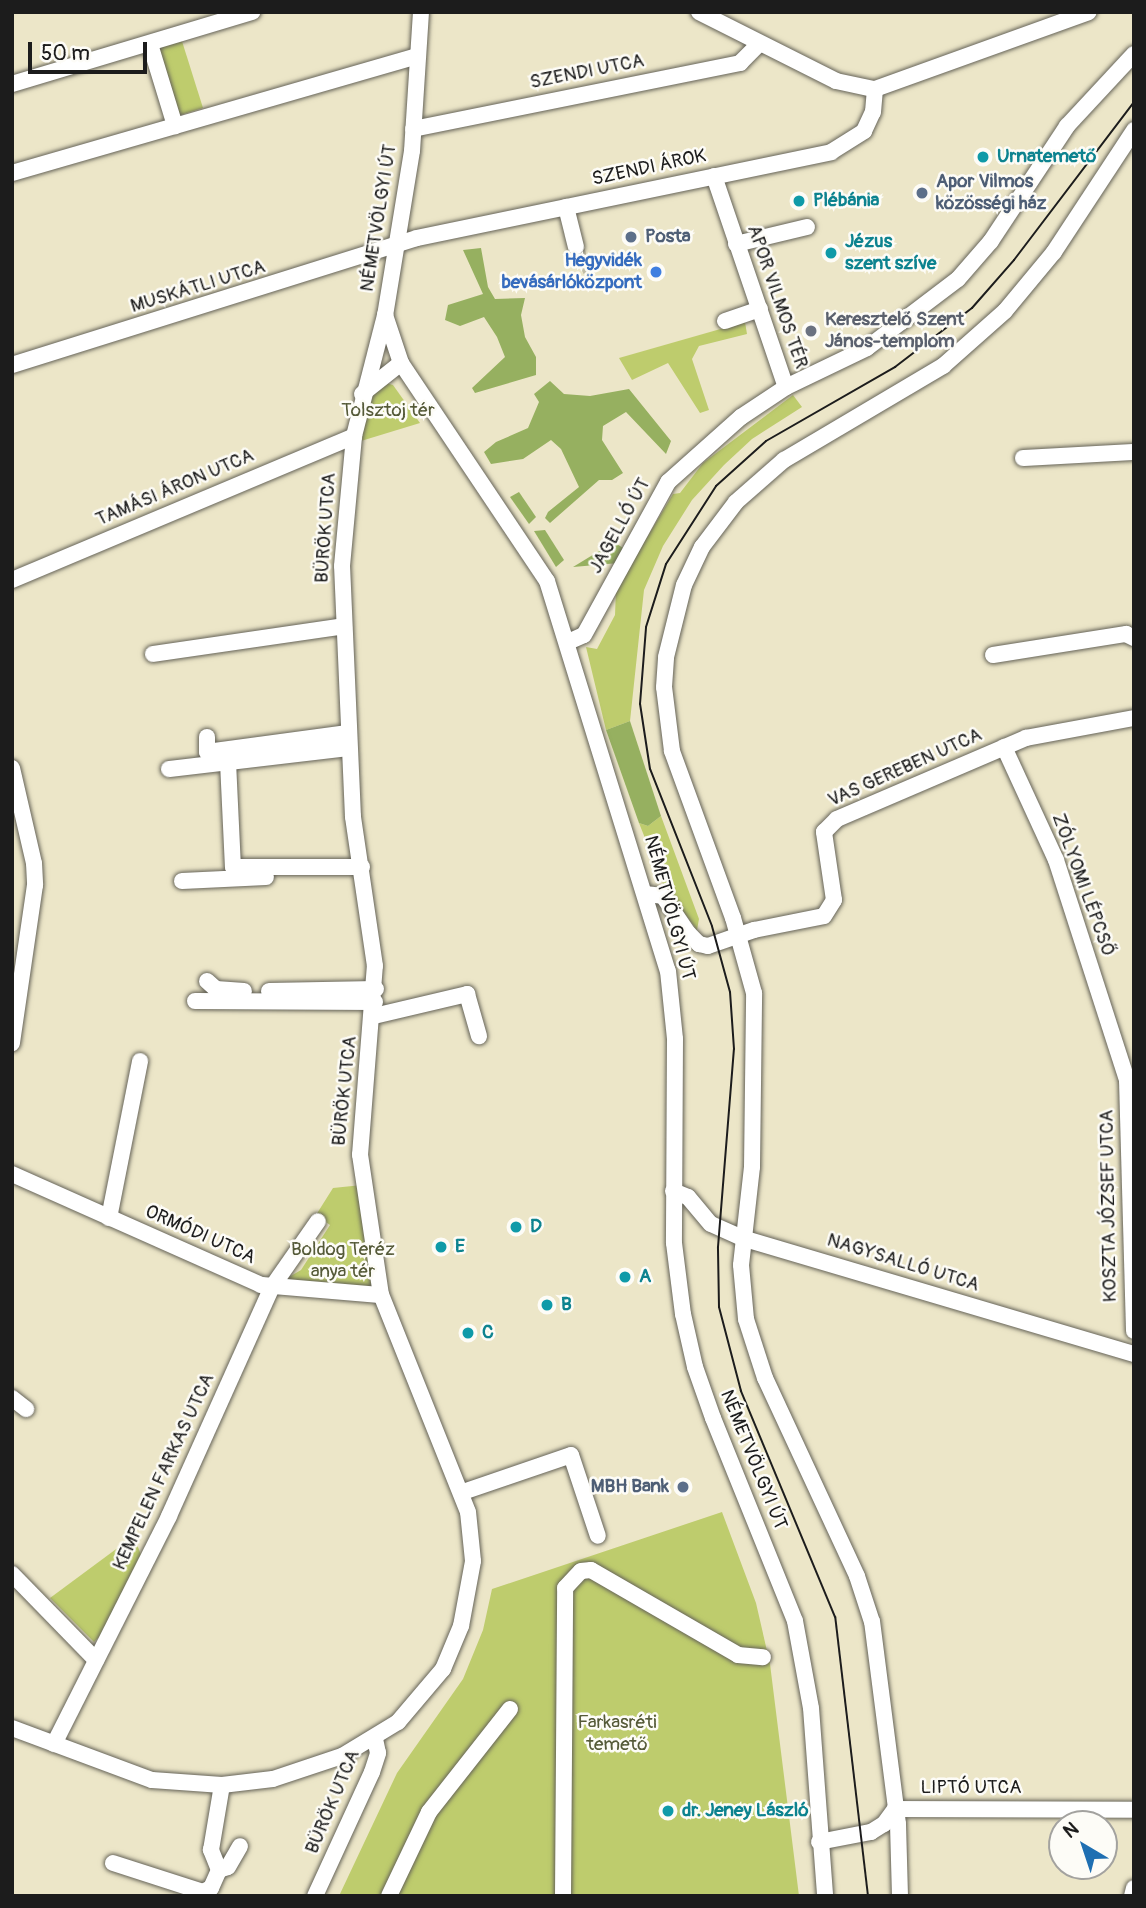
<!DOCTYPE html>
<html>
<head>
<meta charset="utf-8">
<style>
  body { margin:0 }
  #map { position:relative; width:1146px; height:1908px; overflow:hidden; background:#ece6c8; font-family:Pangolin,sans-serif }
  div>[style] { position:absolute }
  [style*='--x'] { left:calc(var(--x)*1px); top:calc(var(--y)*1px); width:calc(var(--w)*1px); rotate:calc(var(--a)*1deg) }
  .green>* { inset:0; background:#becc6d }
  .forest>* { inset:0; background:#96b060 }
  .minor-tunnel>* { height:16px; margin-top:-8px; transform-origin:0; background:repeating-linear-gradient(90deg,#c2bea6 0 16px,transparent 0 24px) }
  .roads { filter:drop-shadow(0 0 2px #656358) drop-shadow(0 0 2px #656358) }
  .minor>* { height:16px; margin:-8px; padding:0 8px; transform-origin:8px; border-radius:8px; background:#fff }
  .tram>* { height:2px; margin:-1px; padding:0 1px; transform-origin:1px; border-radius:1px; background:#1c1c1c }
  .dots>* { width:19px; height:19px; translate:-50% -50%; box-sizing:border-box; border:4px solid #fdfcf7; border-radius:50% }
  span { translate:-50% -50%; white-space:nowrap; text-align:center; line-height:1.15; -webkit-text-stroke:5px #fdfcf7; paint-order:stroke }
  .street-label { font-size:19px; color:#1c1c1c }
  .culture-label { font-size:19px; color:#0d838f; font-weight:700 }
  .left { translate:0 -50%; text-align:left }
  .service-label { font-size:19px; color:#4e5e75; font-weight:700 }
  .right { translate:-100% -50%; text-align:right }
  .shop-label { font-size:19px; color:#366cbe; font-weight:700 }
  .worship-label { font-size:19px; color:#5b616d; font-weight:700 }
  .park-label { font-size:19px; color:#555a38 }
  .frame { position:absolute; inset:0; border:14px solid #1c1c1c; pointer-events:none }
  .north { position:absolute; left:1048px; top:1810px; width:70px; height:70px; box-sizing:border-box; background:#fdfcf7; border:2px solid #a3a29f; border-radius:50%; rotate:321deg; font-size:19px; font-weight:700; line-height:28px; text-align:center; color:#1c1c1c }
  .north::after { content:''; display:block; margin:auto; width:24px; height:32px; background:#1f6fb2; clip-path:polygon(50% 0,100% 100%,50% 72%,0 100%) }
  .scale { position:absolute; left:28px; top:42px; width:119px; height:32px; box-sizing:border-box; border:4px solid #1c1c1c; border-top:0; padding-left:9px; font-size:21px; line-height:24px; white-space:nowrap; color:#1c1c1c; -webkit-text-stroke:5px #fdfcf7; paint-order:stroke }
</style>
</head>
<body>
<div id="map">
  <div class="green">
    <i style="clip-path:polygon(181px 38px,203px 108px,177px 116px,155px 45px)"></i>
    <i style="clip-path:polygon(745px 322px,747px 334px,699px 346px,692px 359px,709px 410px,700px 413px,668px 363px,632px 380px,619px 358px)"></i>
    <i style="clip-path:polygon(386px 383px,393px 385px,420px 423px,361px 441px,370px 398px)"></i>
    <i style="clip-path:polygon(793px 395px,802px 407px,752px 439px,724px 465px,692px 500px,663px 546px,644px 590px,630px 721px,606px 730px,586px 647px,597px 649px,615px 615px,616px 589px,673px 494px,680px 493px,703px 463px)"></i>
    <i style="clip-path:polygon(661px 816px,699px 919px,697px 930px,664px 886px,639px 823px,648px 826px)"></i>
    <i style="clip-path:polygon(362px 1185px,381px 1295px,272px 1287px,301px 1270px,330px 1225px,316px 1215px,333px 1188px)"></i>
    <i style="clip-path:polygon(722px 1512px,756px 1603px,770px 1664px,799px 1896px,339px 1896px,397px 1773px,463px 1679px,483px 1630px,492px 1589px)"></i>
    <i style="clip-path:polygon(127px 1541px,138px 1547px,141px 1555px,106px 1630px,94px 1642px,50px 1598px)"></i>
  </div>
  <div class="forest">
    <i style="clip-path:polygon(481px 248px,488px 287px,495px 299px,525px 298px,521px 315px,525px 337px,536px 357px,536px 375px,475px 393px,472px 388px,505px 357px,497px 337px,484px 317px,460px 326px,445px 320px,448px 305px,483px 294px,463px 250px)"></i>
    <i style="clip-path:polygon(550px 381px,564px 394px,590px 396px,629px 389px,671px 441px,666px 454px,626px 412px,603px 426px,602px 440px,623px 473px,612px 480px,599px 480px,550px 523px,545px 518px,548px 512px,579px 487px,561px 449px,551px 440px,523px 459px,491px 464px,484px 452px,496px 442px,528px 428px,539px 402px,534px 394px)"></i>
    <i style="clip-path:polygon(519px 492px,536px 517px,529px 524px,510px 497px)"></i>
    <i style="clip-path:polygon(545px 530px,564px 560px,556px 567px,534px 531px)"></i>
    <i style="clip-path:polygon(614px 542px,626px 550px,619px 563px,573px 567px)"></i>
    <i style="clip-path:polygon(630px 721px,661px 816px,648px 826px,639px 823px,606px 730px)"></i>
  </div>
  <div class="minor-tunnel">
    <i style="--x:576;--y:247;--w:20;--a:75"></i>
    <i style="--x:581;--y:266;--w:16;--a:-15"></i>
  </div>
  <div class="roads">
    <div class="minor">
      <i style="--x:421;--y:12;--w:139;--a:93.7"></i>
      <i style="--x:412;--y:151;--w:166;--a:99.3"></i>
      <i style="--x:385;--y:315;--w:51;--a:71.6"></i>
      <i style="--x:401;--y:363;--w:262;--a:56.2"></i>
      <i style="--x:547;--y:581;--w:408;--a:72.8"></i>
      <i style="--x:668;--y:971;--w:68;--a:84.1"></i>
      <i style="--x:675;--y:1039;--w:204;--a:90.3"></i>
      <i style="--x:674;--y:1243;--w:72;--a:82.8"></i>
      <i style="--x:683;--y:1314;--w:54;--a:77.2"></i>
      <i style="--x:695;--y:1367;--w:54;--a:70.6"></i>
      <i style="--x:713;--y:1418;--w:219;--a:68"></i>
      <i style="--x:795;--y:1621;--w:88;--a:79.6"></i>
      <i style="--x:811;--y:1708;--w:189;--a:85.7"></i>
      <i style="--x:699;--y:12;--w:153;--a:26.7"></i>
      <i style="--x:836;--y:81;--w:40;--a:12"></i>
      <i style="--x:875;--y:89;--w:227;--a:-19.8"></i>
      <i style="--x:150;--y:44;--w:86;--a:73"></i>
      <i style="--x:12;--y:84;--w:251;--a:-16.7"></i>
      <i style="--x:413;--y:129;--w:334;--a:-11.4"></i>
      <i style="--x:740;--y:63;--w:28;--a:-45"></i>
      <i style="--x:12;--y:173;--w:422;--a:-16.1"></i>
      <i style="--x:714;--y:176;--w:223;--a:71.2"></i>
      <i style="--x:566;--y:207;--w:41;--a:76"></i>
      <i style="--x:736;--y:244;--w:73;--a:-13.5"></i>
      <i style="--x:725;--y:321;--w:37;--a:-19"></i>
      <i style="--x:12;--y:365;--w:424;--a:-17.4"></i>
      <i style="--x:417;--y:238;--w:423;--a:-11.7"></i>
      <i style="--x:831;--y:152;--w:39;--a:-32"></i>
      <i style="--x:864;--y:131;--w:21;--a:-65"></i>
      <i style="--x:873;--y:112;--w:23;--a:-85"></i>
      <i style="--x:362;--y:394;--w:50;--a:-38.5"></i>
      <i style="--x:1023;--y:458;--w:111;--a:-3.1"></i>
      <i style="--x:12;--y:580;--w:371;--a:-22.8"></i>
      <i style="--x:568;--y:642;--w:17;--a:-24"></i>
      <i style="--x:584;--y:635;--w:175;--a:-61.2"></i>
      <i style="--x:668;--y:482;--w:98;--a:-41.7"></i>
      <i style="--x:741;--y:417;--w:54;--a:-33.7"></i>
      <i style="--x:786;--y:387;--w:90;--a:-25.7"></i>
      <i style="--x:867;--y:348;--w:114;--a:-37.2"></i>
      <i style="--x:958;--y:279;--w:50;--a:-49"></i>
      <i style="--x:991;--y:241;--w:138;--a:-56.5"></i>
      <i style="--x:1067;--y:126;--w:98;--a:-47.1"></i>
      <i style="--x:153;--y:654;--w:193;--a:-8.3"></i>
      <i style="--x:993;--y:655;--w:135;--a:-9"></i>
      <i style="--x:1126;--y:634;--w:9;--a:27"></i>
      <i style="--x:207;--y:737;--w:15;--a:90"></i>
      <i style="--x:207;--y:752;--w:142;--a:-7.7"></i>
      <i style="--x:1004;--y:747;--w:124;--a:65.3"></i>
      <i style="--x:1056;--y:860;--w:231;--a:72.1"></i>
      <i style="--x:1127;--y:1080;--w:251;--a:88.4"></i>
      <i style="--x:228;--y:762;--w:105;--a:87.3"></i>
      <i style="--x:233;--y:867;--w:129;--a:0"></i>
      <i style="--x:12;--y:768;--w:98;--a:77"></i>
      <i style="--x:34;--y:863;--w:22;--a:87"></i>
      <i style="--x:35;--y:885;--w:160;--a:98.3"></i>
      <i style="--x:169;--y:769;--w:181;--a:-6.7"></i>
      <i style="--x:182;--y:881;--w:84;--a:-2.7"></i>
      <i style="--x:645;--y:894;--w:18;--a:6"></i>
      <i style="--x:663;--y:896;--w:45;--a:56"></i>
      <i style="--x:688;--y:933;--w:16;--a:45"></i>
      <i style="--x:699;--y:944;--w:9;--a:13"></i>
      <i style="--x:708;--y:946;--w:49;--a:-19.2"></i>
      <i style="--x:754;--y:930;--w:71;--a:-11.3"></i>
      <i style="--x:824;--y:916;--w:19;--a:-58"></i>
      <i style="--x:834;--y:900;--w:69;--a:-98.4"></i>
      <i style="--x:824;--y:832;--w:18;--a:-45"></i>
      <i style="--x:837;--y:819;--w:206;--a:-23.2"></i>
      <i style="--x:1026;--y:738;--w:110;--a:-10.5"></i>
      <i style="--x:207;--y:981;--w:12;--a:42"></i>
      <i style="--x:216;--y:989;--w:28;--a:4"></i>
      <i style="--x:269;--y:991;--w:107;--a:-1.1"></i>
      <i style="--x:195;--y:1001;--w:180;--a:0.3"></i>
      <i style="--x:374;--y:1016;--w:96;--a:-13.3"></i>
      <i style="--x:467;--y:994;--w:44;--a:74.1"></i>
      <i style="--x:12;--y:1174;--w:273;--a:24"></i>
      <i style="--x:261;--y:1285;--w:120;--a:4.8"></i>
      <i style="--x:673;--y:1191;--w:16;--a:22"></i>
      <i style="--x:688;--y:1197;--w:35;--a:50"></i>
      <i style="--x:711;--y:1224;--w:34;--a:24"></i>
      <i style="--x:742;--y:1238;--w:409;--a:16.5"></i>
      <i style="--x:109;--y:1218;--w:160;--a:-78.8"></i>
      <i style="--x:12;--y:1398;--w:18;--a:38"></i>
      <i style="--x:463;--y:1492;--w:114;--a:-18.9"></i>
      <i style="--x:571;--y:1455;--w:85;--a:71.6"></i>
      <i style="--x:12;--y:1574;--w:120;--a:45.7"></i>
      <i style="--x:12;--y:1728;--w:149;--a:20.4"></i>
      <i style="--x:152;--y:1780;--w:70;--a:4.1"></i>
      <i style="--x:222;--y:1785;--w:51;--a:-6.7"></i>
      <i style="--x:273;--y:1779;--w:73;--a:-18.4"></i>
      <i style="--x:342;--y:1756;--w:66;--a:-31.3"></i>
      <i style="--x:398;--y:1722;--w:70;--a:-49.7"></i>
      <i style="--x:443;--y:1669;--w:47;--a:-67.3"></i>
      <i style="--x:461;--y:1626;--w:66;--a:-79.5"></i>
      <i style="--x:473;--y:1561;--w:49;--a:-95.8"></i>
      <i style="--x:468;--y:1512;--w:234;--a:-111.8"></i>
      <i style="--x:381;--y:1295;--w:142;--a:-98.5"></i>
      <i style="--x:360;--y:1155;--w:190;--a:-85.5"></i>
      <i style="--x:375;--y:966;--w:151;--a:-98.4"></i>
      <i style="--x:353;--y:817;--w:251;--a:-92.5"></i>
      <i style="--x:342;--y:566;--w:131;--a:-84.7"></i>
      <i style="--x:354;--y:436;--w:125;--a:-75.6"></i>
      <i style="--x:54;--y:1744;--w:255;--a:-63.2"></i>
      <i style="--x:169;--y:1516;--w:251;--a:-65.8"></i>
      <i style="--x:272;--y:1287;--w:80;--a:-55.1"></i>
      <i style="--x:819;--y:1842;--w:53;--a:-10.9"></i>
      <i style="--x:871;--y:1832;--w:15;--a:-32"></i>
      <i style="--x:884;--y:1824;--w:19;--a:-54"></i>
      <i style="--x:895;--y:1809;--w:239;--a:0.2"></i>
      <i style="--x:113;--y:1863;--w:95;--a:17.9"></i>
      <i style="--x:203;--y:1892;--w:9;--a:-27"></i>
      <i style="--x:211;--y:1888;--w:20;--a:-66"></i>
      <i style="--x:219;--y:1870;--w:22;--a:-112"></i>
      <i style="--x:211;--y:1850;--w:66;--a:-80.4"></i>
      <i style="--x:219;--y:1870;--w:9;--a:-18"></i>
      <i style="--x:228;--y:1867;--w:24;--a:-60"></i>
      <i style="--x:315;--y:1896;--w:136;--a:-65.3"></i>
      <i style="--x:372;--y:1772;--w:20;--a:-72"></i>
      <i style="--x:378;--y:1753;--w:14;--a:-102"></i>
      <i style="--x:389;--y:1896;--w:93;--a:-64.5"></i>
      <i style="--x:429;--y:1812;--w:131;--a:-51.8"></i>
      <i style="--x:563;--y:1896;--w:308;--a:-89.6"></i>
      <i style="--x:565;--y:1588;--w:23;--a:-47"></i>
      <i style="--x:581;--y:1571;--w:10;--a:-6"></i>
      <i style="--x:591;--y:1570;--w:170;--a:30"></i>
      <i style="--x:738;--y:1655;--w:25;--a:5"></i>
      <i style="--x:900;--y:1896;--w:72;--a:-91.6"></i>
      <i style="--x:898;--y:1824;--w:204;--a:-97.3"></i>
      <i style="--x:872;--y:1622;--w:48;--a:-108.1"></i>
      <i style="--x:857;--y:1576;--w:218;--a:-114.9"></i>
      <i style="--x:765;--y:1378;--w:62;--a:-107.9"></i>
      <i style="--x:746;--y:1319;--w:54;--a:-95.3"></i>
      <i style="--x:741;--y:1265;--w:99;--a:-83.6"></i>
      <i style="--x:752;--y:1167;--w:174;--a:-89.3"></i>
      <i style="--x:754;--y:993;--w:78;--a:-105.6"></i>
      <i style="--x:733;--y:918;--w:178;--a:-110.1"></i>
      <i style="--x:672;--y:751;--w:64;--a:-97.1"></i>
      <i style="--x:664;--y:687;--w:30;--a:-86"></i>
      <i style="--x:666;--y:657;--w:74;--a:-76"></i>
      <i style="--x:684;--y:585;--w:42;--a:-64.7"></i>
      <i style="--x:702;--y:547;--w:56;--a:-52.9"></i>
      <i style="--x:736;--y:502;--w:64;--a:-41.2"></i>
      <i style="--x:784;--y:460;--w:185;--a:-30.6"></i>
      <i style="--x:943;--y:366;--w:83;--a:-41.6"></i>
      <i style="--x:1005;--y:311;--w:77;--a:-50.3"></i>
      <i style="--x:1054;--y:252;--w:146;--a:-56.7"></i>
      <i style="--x:1132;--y:1896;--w:8;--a:-76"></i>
    </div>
  </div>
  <div class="tram">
    <i style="--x:868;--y:1896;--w:281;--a:-96.7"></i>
    <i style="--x:835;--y:1617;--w:245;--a:-112.6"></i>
    <i style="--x:741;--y:1391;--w:87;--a:-104.7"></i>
    <i style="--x:719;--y:1307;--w:60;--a:-91"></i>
    <i style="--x:718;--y:1247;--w:199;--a:-85.4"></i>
    <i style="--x:734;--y:1049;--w:57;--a:-94"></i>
    <i style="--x:730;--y:992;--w:68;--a:-105.3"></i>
    <i style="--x:712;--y:926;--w:169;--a:-111.5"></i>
    <i style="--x:650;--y:769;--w:66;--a:-98.7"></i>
    <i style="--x:640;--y:704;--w:77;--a:-85.5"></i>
    <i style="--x:646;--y:627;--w:66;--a:-72.4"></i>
    <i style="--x:666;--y:564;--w:93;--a:-57.3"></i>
    <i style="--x:716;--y:486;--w:67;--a:-42"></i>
    <i style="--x:766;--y:441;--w:149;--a:-29.8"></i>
    <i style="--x:895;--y:367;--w:97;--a:-37.5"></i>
    <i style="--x:972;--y:308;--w:64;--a:-48.8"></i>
    <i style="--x:1014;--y:260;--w:198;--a:-52.8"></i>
  </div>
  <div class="dots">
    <i style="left:983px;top:157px;background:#0f9aa8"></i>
    <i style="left:922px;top:193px;background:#5c6f8a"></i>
    <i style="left:799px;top:201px;background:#0f9aa8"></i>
    <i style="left:631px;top:237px;background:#5c6f8a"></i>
    <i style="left:831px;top:253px;background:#0f9aa8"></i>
    <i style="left:656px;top:272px;background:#3f7fe0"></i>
    <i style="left:811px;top:331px;background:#6b7280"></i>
    <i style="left:516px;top:1227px;background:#0f9aa8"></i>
    <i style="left:441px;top:1247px;background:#0f9aa8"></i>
    <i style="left:625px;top:1277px;background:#0f9aa8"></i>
    <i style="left:547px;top:1305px;background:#0f9aa8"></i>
    <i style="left:468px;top:1333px;background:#0f9aa8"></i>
    <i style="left:683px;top:1487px;background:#5c6f8a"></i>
    <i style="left:668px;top:1811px;background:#0f9aa8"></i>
  </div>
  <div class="street-label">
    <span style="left:587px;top:72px;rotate:-11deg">SZENDI UTCA</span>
    <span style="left:649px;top:168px;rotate:-12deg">SZENDI ÁROK</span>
    <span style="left:379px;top:218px;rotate:-81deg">NÉMETVÖLGYI ÚT</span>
    <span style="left:198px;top:287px;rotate:-17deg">MUSKÁTLI UTCA</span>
    <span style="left:777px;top:297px;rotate:71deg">APOR VILMOS TÉR</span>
    <span style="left:175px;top:488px;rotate:-23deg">TAMÁSI ÁRON UTCA</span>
    <span style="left:620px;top:526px;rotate:-61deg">JAGELLÓ ÚT</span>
    <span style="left:326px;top:528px;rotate:-86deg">BÜRÖK UTCA</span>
    <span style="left:905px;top:768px;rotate:-24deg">VAS GEREBEN UTCA</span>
    <span style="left:1083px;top:885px;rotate:70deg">ZÓLYOMI LÉPCSŐ</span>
    <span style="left:669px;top:908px;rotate:75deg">NÉMETVÖLGYI ÚT</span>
    <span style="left:345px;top:1091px;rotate:-84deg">BÜRÖK UTCA</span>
    <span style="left:1109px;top:1206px;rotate:-91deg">KOSZTA JÓZSEF UTCA</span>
    <span style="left:200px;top:1235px;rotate:24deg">ORMÓDI UTCA</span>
    <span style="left:903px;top:1263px;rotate:17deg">NAGYSALLÓ UTCA</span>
    <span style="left:753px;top:1460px;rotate:68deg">NÉMETVÖLGYI ÚT</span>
    <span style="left:164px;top:1472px;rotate:-65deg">KEMPELEN FARKAS UTCA</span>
    <span style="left:971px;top:1788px">LIPTÓ UTCA</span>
    <span style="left:333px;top:1802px;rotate:-67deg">BÜRÖK UTCA</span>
  </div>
  <div class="culture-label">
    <span class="left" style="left:997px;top:157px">Urnatemető</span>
    <span class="left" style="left:813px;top:201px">Plébánia</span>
    <span class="left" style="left:845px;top:253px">Jézus<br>szent szíve</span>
    <span class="left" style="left:530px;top:1227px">D</span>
    <span class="left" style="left:455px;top:1247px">E</span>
    <span class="left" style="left:639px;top:1277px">A</span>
    <span class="left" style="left:561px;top:1305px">B</span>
    <span class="left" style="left:482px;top:1333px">C</span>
    <span class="left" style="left:682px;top:1811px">dr. Jeney László</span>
  </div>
  <div class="service-label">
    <span class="left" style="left:936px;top:193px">Apor Vilmos<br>közösségi ház</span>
    <span class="left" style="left:645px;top:237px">Posta</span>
    <span class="right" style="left:669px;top:1487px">MBH Bank</span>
  </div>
  <div class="shop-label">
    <span class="right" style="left:642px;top:272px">Hegyvidék<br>bevásárlóközpont</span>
  </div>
  <div class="worship-label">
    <span class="left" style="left:825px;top:331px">Keresztelő Szent<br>János-templom</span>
  </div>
  <div class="park-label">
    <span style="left:388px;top:411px">Tolsztoj tér</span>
    <span style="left:343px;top:1261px">Boldog Teréz<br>anya tér</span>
    <span style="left:617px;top:1734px">Farkasréti<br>temető</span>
  </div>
  <div class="frame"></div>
  <div class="north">N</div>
  <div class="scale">50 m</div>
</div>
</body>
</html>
